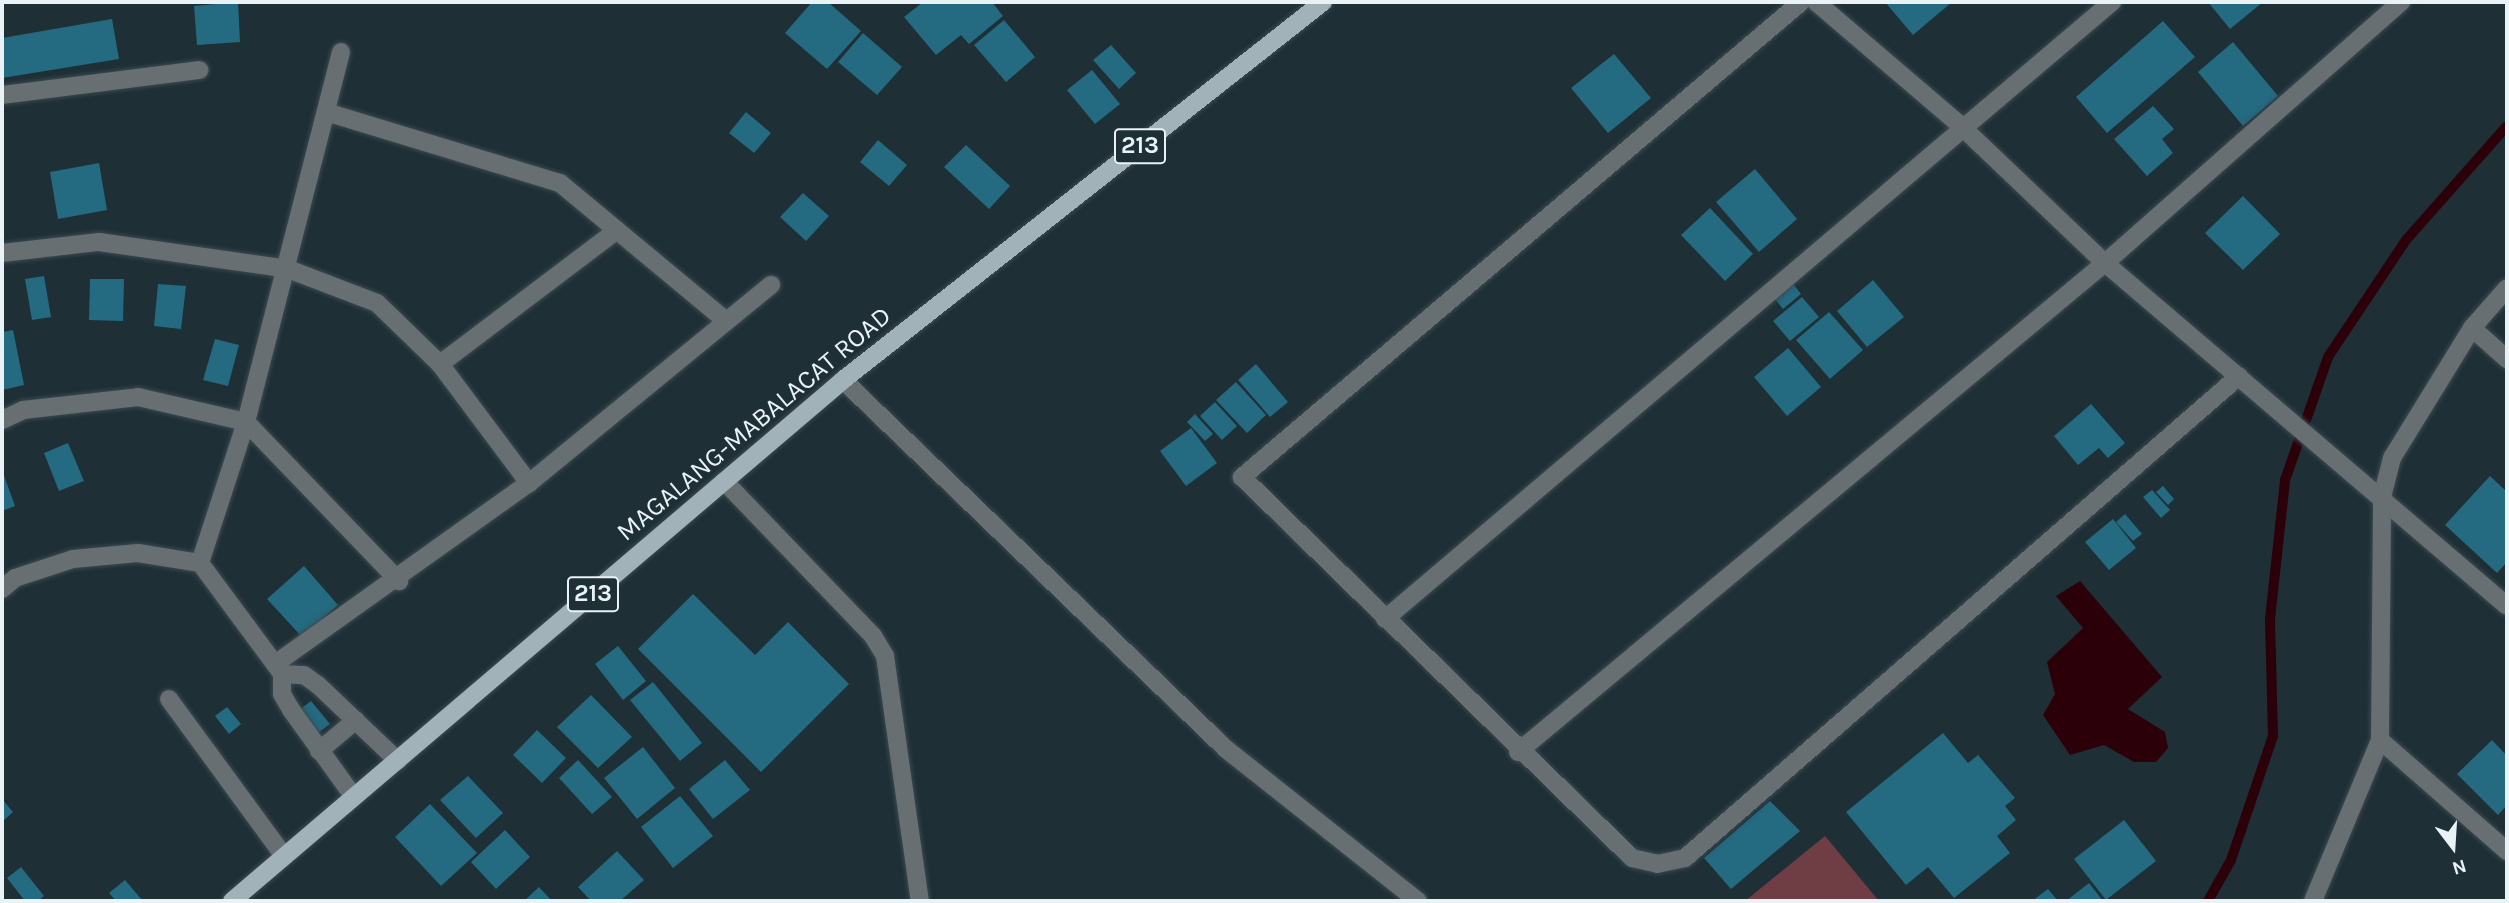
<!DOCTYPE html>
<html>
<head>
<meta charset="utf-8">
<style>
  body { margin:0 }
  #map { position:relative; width:2509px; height:903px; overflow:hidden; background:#1f2f36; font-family:Karla,sans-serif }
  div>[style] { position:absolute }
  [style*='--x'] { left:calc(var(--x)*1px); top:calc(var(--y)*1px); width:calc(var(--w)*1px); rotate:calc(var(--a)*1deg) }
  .green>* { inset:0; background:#6f3d44 }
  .water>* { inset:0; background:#2c0009 }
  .stream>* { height:10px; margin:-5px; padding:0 5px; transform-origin:5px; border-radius:5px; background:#2c0009 }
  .building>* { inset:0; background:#246a81 }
  .roads { filter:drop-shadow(0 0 2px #3b4a51) drop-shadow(0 0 2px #3b4a51) }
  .service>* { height:18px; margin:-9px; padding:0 9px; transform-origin:9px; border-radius:9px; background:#676f73 }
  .minor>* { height:18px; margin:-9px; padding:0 9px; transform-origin:9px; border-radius:9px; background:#676f73 }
  .primary>* { height:18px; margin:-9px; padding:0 9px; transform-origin:9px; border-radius:9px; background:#a1b2b8 }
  span { translate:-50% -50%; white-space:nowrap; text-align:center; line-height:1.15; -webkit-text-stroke:5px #1f2f36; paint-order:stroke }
  .shield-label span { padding:2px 5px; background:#1f2f36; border:2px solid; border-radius:5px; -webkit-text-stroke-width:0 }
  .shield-label { font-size:24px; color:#e9f3f7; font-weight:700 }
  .street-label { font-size:26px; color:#e9f3f7 }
  .frame { position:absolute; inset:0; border:4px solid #e9f3f7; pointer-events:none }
  .north { position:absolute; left:2418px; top:812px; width:70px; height:70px; -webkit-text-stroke:5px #1f2f36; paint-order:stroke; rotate:163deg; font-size:19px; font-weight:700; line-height:28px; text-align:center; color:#e9f3f7 }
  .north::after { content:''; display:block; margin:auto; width:24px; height:32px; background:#e9f3f7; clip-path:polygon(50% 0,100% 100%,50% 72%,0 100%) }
</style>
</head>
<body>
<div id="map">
  <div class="green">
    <i style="clip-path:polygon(1825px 836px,1879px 901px,1745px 901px)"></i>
  </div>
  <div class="water">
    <i style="clip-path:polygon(2080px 581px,2162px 677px,2128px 709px,2165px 732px,2168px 748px,2156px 762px,2134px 762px,2104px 745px,2070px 755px,2043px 715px,2055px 694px,2047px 662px,2083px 628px,2056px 596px)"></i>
  </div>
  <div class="stream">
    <i style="--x:2208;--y:901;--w:47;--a:-60.7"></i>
    <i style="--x:2231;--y:860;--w:131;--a:-71.3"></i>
    <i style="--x:2273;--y:736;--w:117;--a:-91.5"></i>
    <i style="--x:2270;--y:619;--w:140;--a:-83.8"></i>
    <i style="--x:2285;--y:480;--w:130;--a:-70.7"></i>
    <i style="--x:2328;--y:357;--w:141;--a:-56.3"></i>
    <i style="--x:2406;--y:240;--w:152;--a:-48.5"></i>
  </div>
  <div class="building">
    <i style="clip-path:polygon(238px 2px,240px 42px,197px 45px,194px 6px)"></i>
    <i style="clip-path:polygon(812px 2px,828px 2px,861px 31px,827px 69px,785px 33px)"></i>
    <i style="clip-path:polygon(923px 2px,992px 2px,1003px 16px,969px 44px,961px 35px,936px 55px,904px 17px)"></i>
    <i style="clip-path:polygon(1885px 2px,1952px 2px,1913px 35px)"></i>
    <i style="clip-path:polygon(2208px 2px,2263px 2px,2230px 29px)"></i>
    <i style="clip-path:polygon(112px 19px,119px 59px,2px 78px,2px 38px)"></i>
    <i style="clip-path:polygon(1004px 20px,1035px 57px,1006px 82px,974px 45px)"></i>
    <i style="clip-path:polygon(2163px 21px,2195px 57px,2107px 133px,2076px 97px)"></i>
    <i style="clip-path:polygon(863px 33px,902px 67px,877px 95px,838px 62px)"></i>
    <i style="clip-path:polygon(2233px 42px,2278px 96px,2243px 126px,2198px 72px)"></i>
    <i style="clip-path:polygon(1111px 45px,1136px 73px,1119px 89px,1093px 60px)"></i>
    <i style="clip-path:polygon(1614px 54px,1651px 98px,1608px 133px,1571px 88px)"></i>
    <i style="clip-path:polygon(1092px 70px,1120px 104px,1095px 124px,1067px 90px)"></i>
    <i style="clip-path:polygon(2153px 106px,2174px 129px,2162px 139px,2173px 153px,2147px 176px,2114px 139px)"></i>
    <i style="clip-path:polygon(746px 112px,771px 133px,754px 153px,729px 133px)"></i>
    <i style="clip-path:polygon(878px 140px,907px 165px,889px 186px,860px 162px)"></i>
    <i style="clip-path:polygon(966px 145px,1010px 186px,989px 209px,944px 167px)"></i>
    <i style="clip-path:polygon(99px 163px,107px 210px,58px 219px,50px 172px)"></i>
    <i style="clip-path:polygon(1755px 169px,1797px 219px,1759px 252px,1716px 202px)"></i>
    <i style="clip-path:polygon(803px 193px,829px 216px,806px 241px,780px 217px)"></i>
    <i style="clip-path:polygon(2243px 196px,2280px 234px,2243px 270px,2205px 233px)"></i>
    <i style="clip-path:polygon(1710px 208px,1753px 254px,1725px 281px,1681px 235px)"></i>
    <i style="clip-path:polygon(44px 276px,51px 317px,32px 320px,25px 279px)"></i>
    <i style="clip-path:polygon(90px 279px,124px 279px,123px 321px,89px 320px)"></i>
    <i style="clip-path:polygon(1790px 280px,1801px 294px,1783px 309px,1772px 295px)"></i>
    <i style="clip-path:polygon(1873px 280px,1904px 317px,1867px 347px,1837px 311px)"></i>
    <i style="clip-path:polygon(158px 284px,186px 286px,181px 329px,154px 326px)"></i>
    <i style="clip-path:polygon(1802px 297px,1819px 317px,1790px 341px,1773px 321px)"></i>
    <i style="clip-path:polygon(1829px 312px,1863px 350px,1830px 379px,1796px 340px)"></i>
    <i style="clip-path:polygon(13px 330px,24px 385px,2px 390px,2px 332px)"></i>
    <i style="clip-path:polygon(215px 339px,239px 345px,228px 386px,203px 380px)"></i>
    <i style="clip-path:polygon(1788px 348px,1821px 387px,1787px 416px,1754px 377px)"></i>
    <i style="clip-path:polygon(1256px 364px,1288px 402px,1270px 417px,1238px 380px)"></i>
    <i style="clip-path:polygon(1236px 382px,1266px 415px,1247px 433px,1216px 400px)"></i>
    <i style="clip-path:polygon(1215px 402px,1237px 426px,1222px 440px,1200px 416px)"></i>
    <i style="clip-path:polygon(2091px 404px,2125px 443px,2108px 458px,2099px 448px,2078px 465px,2054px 436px)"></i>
    <i style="clip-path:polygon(1195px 414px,1213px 434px,1205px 441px,1187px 422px)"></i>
    <i style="clip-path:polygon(1191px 428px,1217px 463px,1186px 486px,1160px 451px)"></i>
    <i style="clip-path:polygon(68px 443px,84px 481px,59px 491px,44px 453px)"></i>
    <i style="clip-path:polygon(2px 470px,15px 506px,2px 511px)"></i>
    <i style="clip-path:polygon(2490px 476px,2507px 492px,2507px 562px,2497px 573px,2445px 525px)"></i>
    <i style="clip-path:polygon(2163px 486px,2174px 499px,2168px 505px,2156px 492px)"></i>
    <i style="clip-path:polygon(2152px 490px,2170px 510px,2161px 518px,2143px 497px)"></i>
    <i style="clip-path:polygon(2125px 514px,2142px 534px,2133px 541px,2116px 522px)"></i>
    <i style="clip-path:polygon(2113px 519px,2136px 548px,2109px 570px,2085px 542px)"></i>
    <i style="clip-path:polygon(304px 566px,338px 605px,302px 637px,267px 599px)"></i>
    <i style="clip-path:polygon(693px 594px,755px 655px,788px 622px,849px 684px,761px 772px,638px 649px)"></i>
    <i style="clip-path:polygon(618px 646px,646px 681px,623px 700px,595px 664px)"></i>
    <i style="clip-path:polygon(653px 682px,702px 743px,680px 761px,630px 700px)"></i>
    <i style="clip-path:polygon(591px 695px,632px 737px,598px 768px,557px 727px)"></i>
    <i style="clip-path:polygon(311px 701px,330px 724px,318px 733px,299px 710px)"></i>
    <i style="clip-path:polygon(227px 707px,241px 724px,229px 734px,215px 716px)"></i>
    <i style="clip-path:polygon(537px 730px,566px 758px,542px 783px,513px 755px)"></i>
    <i style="clip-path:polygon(1943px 733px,1968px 763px,1978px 755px,2015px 798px,2005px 806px,2016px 820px,1997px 836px,2010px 853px,1954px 898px,1928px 867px,1906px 885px,1846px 812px)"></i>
    <i style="clip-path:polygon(2492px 740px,2507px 756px,2507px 805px,2498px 815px,2457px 774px)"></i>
    <i style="clip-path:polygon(643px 747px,675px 788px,637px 819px,604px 778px)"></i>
    <i style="clip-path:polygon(578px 760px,612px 797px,592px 814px,559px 778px)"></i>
    <i style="clip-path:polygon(725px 760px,750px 790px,713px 819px,689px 789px)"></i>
    <i style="clip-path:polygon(468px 776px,503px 813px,476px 838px,440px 800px)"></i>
    <i style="clip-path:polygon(680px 796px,713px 836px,673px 868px,641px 827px)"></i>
    <i style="clip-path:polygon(2px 799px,13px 812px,2px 822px)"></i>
    <i style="clip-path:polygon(1770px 801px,1800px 831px,1731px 889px,1704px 858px)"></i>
    <i style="clip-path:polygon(430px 804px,477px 853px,441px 886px,395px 837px)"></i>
    <i style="clip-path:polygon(2124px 820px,2156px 861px,2106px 900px,2074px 859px)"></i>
    <i style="clip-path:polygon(505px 830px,530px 857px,496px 889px,471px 862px)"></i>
    <i style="clip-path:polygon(617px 851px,644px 880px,620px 901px,591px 901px,578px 887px)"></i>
    <i style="clip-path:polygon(21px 867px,44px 896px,38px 901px,25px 901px,7px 878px)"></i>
    <i style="clip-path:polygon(125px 880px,143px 901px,116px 901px,109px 893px)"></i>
    <i style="clip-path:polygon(2089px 883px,2103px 901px,2066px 901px)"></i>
    <i style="clip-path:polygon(539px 887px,552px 901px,524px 901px)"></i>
    <i style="clip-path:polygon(2048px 889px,2058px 901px,2032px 901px)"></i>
  </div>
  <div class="roads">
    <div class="service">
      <i style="--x:724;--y:481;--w:215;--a:46.1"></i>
      <i style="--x:873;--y:636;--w:23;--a:59"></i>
      <i style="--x:885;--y:656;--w:247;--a:81.9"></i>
      <i style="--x:169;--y:699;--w:195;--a:53.8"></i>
    </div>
    <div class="minor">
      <i style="--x:1801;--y:2;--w:734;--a:139.64"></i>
      <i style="--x:1242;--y:477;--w:545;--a:44.33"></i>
      <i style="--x:1632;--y:858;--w:26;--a:13"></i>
      <i style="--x:1657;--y:864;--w:29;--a:-12"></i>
      <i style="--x:1685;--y:858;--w:734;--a:-41.02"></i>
      <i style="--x:1816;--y:2;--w:191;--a:40.5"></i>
      <i style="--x:1961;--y:126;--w:199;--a:43.6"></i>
      <i style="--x:2105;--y:263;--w:528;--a:40.47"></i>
      <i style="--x:341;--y:52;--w:382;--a:104.4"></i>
      <i style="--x:246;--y:422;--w:148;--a:108.1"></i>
      <i style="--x:200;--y:563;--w:138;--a:53.5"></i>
      <i style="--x:282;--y:674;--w:20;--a:90"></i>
      <i style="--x:282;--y:694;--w:20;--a:60"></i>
      <i style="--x:292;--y:711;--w:105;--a:54.3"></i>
      <i style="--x:2;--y:95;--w:199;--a:-7.2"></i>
      <i style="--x:326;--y:112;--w:245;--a:16.9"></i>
      <i style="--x:560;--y:183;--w:216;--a:39.7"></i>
      <i style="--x:2;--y:253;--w:98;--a:-6.5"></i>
      <i style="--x:99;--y:242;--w:191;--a:8.1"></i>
      <i style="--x:288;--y:269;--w:95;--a:20.9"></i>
      <i style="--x:377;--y:303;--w:88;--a:44.1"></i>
      <i style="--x:440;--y:364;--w:149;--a:53.2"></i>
      <i style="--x:2472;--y:328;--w:47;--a:41.5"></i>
      <i style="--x:440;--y:364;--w:222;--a:-37.1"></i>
      <i style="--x:843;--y:380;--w:532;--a:43.93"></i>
      <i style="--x:1226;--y:749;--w:245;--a:38.4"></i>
      <i style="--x:2;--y:420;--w:23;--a:-25"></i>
      <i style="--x:23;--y:410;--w:116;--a:-6.4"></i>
      <i style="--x:138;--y:397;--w:111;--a:13"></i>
      <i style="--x:246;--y:422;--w:221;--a:46.1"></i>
      <i style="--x:2;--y:589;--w:17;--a:-40"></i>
      <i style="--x:15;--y:578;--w:61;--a:-18.1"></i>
      <i style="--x:73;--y:559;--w:65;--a:-5.3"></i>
      <i style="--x:138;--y:553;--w:63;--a:9.2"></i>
      <i style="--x:1385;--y:619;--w:954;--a:-40.32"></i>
      <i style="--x:275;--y:664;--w:312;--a:-35.5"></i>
      <i style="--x:529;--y:483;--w:313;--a:-39.3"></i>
      <i style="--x:282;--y:674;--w:22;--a:3"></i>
      <i style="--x:304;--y:675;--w:17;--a:36"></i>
      <i style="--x:318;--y:685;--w:110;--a:43.5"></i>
      <i style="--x:2380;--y:740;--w:169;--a:41.2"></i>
      <i style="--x:319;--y:751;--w:48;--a:-40"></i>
      <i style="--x:1518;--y:752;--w:764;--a:-39.8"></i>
      <i style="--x:2105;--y:263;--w:395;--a:-41.4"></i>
      <i style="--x:2313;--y:901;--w:174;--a:-67.4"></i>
      <i style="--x:2380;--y:740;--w:243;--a:-89.5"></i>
      <i style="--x:2382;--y:497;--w:40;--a:-75.6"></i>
      <i style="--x:2392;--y:458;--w:153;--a:-58.4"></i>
      <i style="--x:2472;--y:328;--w:53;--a:-48.8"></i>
    </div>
    <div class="primary">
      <i style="--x:232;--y:901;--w:803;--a:-40.45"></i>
      <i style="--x:843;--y:380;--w:611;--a:-38.22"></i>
    </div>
  </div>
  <div class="shield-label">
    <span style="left:1140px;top:146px">213</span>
    <span style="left:593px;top:594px">213</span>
  </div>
  <div class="street-label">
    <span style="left:754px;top:424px;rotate:-40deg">MAGALANG-MABALACAT ROAD</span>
  </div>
  <div class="frame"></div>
  <div class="north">N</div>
</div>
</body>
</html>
